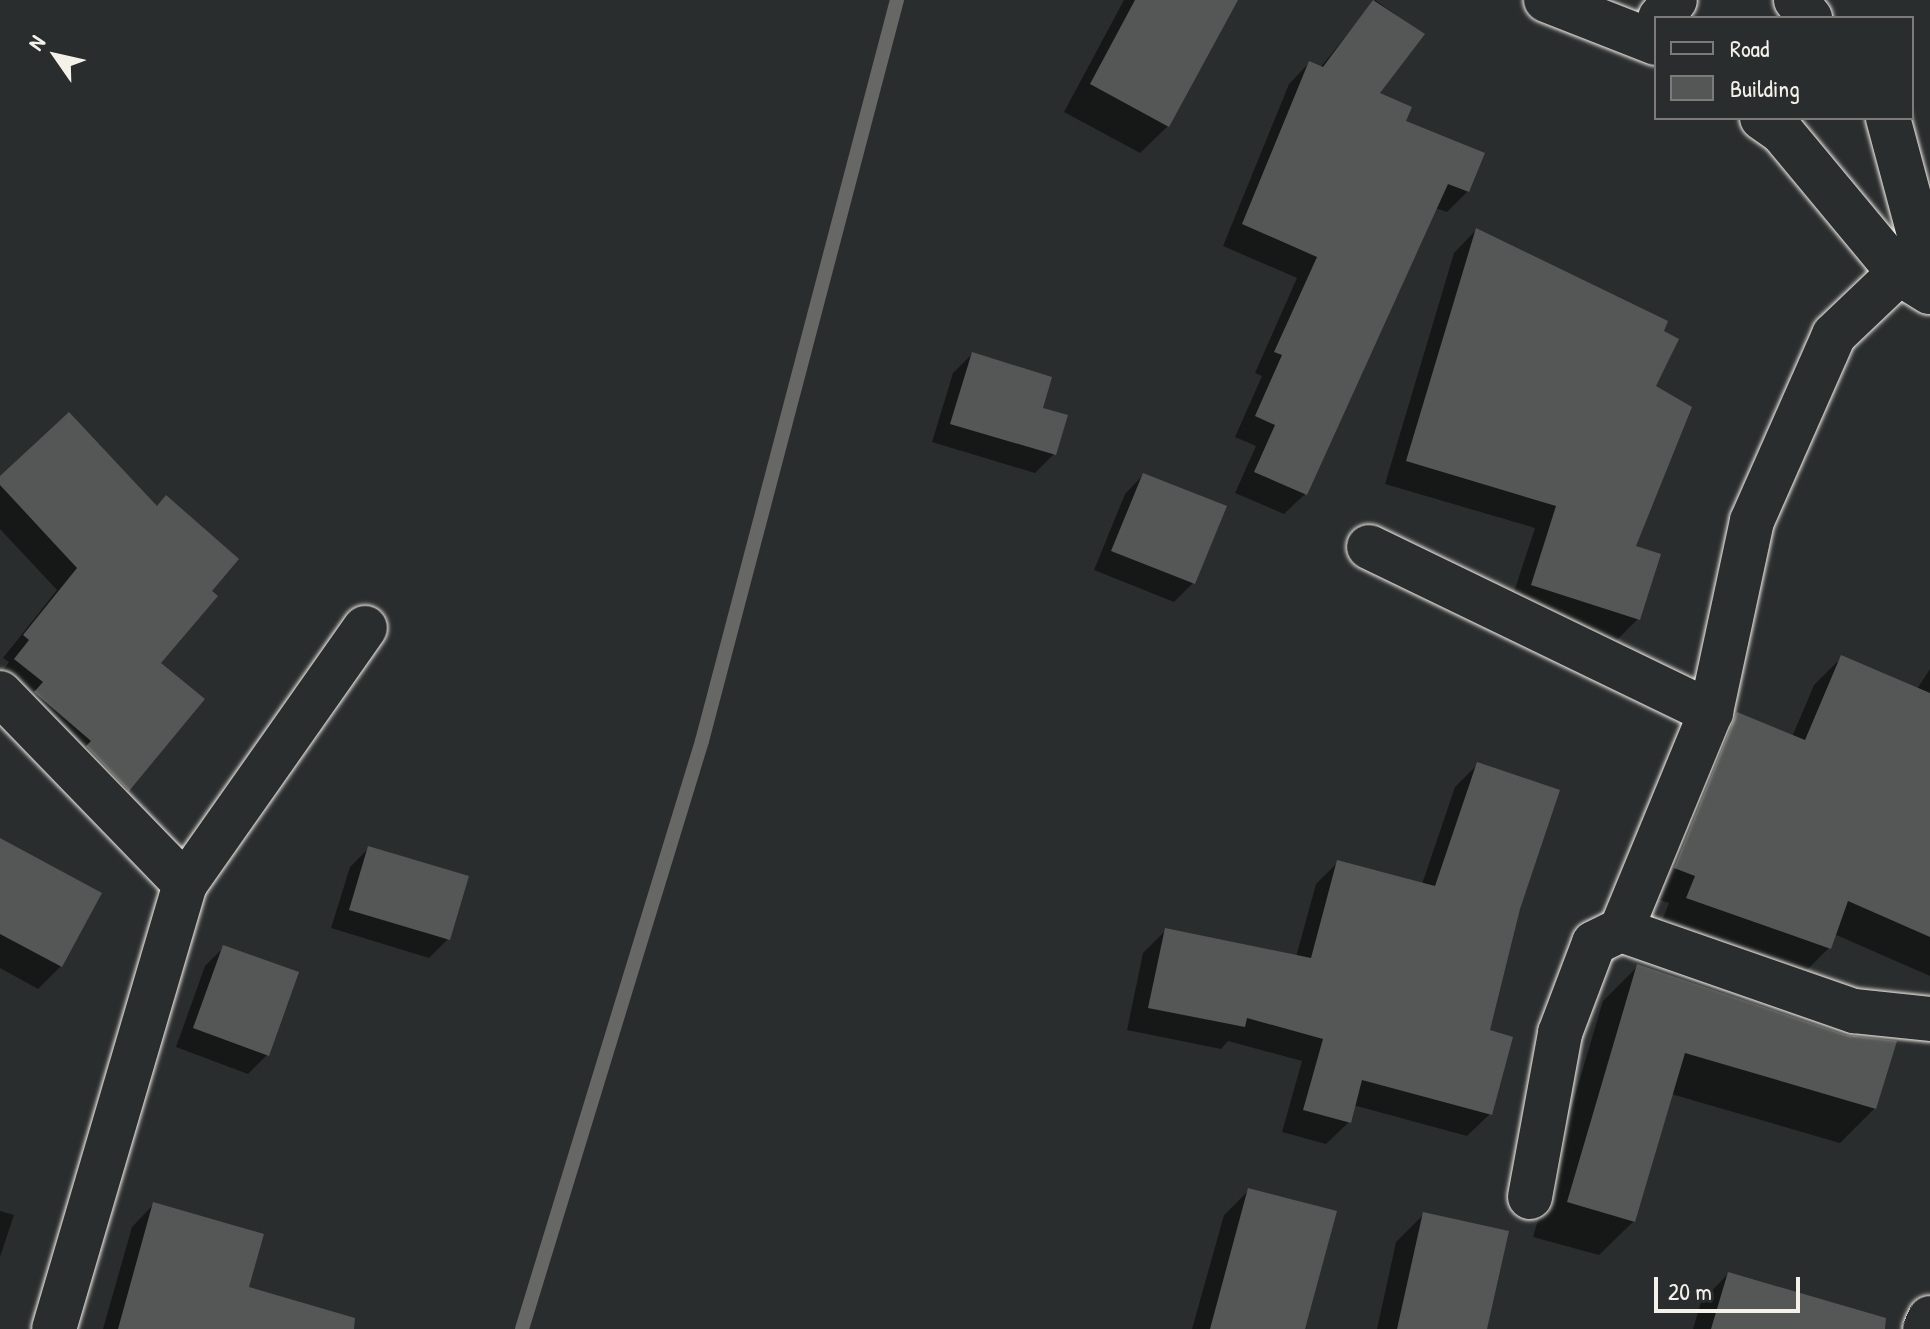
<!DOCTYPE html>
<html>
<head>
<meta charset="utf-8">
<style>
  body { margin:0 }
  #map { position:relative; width:1930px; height:1329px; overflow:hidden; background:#2a2d2e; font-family:"Patrick Hand",sans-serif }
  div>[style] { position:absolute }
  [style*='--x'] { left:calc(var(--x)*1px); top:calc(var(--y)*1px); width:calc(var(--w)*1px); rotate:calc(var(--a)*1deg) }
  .shadow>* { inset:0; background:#0007 }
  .stream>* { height:14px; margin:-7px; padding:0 7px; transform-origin:7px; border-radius:7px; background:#676866 }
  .building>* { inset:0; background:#555756 }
  .roads { filter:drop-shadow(0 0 2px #f4f1e8) drop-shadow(0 0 2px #f4f1e8) }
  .minor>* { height:44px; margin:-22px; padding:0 22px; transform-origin:22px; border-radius:22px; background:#2a2d2e }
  span { translate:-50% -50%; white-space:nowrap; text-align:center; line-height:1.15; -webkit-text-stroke:6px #2a2d2e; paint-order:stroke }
  .legend { position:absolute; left:1654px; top:16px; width:260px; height:104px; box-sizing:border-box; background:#2a2d2e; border:2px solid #7b7b78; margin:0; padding:10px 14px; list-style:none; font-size:24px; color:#f4f1e8 }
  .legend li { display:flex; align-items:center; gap:16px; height:40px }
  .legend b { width:40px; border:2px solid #7b7b78 }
  .north { position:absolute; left:16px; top:16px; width:80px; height:80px; -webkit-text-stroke:6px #2a2d2e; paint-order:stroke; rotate:304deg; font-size:22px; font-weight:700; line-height:32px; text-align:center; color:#f4f1e8 }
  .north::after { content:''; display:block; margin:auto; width:28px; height:36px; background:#f4f1e8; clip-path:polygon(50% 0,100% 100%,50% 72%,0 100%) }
  .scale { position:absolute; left:1654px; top:1277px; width:146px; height:36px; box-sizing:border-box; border:4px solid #f4f1e8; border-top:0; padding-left:10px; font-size:24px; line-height:28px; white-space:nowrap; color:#f4f1e8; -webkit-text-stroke:6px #2a2d2e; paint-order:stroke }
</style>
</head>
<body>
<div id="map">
  <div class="shadow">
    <i style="clip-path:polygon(1124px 0,1235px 0,1168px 126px,1140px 153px,1064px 112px)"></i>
    <i style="clip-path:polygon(1375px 0,1423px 34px,1377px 94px,1468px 191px,1447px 212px,1435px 208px,1305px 494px,1284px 514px,1235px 493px,1256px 446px,1235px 437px,1262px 376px,1255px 373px,1297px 278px,1223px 246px,1289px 84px,1309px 63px,1320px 68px)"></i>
    <i style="clip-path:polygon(1476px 230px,1654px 387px,1634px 547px,1659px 555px,1638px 619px,1615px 642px,1509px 607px,1535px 528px,1385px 484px,1454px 253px)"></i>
    <i style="clip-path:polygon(972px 354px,1054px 454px,1035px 473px,932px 442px,953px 373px)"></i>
    <i style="clip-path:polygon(1143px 475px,1193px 583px,1174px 602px,1094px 570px,1125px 494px)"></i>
    <i style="clip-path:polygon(0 479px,209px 591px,158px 664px,128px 789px,107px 810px,0 674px,9px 662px,3px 658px,57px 590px,0 529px)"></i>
    <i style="clip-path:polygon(1841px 658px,1917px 689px,1930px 669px,1930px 976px,1834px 934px,1829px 948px,1801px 976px,1660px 926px,1669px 903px,1648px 896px,1710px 742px,1737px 714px,1792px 737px,1814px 685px)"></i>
    <i style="clip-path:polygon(1478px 764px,1518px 908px,1488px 1032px,1490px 1114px,1467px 1136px,1353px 1105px,1349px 1122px,1326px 1144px,1282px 1132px,1302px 1061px,1228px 1041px,1221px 1049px,1127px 1030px,1143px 953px,1165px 931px,1296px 957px,1316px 884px,1338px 862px,1422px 884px,1455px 787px)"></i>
    <i style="clip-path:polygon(0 840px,61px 966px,38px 989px,0 968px)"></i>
    <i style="clip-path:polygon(369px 848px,448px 939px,429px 958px,331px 928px,350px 867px)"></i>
    <i style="clip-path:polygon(224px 947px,267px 1055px,248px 1074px,176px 1047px,205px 966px)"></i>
    <i style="clip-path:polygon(1638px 966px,1875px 1108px,1840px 1143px,1671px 1094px,1634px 1221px,1599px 1255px,1533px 1237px,1603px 1001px)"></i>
    <i style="clip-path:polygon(1249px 1190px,1303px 1329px,1192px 1329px,1224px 1215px)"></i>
    <i style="clip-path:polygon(154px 1204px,247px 1289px,299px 1329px,103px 1329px,132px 1227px)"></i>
    <i style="clip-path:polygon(0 1211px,14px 1215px,0 1257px)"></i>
    <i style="clip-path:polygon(1424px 1214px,1485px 1329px,1377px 1329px,1396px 1242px)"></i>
    <i style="clip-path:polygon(1728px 1274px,1852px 1329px,1693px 1329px,1701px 1302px)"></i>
  </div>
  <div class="stream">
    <i style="--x:522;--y:1329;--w:615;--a:-72.98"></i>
    <i style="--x:702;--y:741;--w:766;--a:-75.26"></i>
  </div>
  <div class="building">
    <i style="clip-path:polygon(1135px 0,1238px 0,1169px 127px,1090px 84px)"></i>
    <i style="clip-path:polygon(1373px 0,1425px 34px,1380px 93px,1412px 107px,1406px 121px,1485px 153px,1469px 192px,1448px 184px,1307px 495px,1254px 472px,1275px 425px,1255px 416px,1282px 355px,1274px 352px,1317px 257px,1242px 224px,1309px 61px,1323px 67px)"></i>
    <i style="clip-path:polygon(1476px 228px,1668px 321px,1664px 331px,1679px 339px,1656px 386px,1692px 407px,1636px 546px,1661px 554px,1640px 620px,1531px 585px,1556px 506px,1406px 461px)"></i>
    <i style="clip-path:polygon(972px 352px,1052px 377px,1043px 408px,1068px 415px,1056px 455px,950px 424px)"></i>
    <i style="clip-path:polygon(69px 412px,157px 506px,166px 495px,239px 559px,212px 591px,218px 596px,161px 663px,205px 699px,129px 791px,86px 746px,91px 741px,34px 692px,43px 682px,14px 659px,29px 640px,23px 635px,77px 568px,0 485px,0 476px)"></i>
    <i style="clip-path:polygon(1143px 473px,1227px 506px,1195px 584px,1111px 551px)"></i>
    <i style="clip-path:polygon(1841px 655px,1930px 693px,1930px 937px,1848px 901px,1831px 949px,1686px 898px,1695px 876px,1674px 868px,1737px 712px,1805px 740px)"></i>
    <i style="clip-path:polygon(1477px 762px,1560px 790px,1520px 909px,1490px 1030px,1513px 1037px,1492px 1115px,1362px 1080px,1351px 1123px,1303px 1110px,1323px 1039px,1247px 1018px,1245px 1027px,1148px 1008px,1165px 928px,1311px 958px,1337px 860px,1435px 886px)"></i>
    <i style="clip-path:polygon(0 838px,102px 893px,62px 967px,0 934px)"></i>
    <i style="clip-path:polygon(368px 846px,469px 876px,450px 940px,349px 910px)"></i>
    <i style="clip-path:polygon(223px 945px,299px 972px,269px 1056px,193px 1028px)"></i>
    <i style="clip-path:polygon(1637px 964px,1846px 1035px,1897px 1041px,1876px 1109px,1685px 1053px,1635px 1222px,1567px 1202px)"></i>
    <i style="clip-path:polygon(1248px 1188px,1337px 1211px,1305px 1329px,1210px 1329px)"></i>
    <i style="clip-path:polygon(153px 1202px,264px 1234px,249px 1287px,355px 1318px,354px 1329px,118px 1329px)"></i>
    <i style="clip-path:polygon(1423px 1212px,1509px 1231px,1487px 1329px,1397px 1329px)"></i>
    <i style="clip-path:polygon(1728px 1272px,1886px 1318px,1885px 1329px,1711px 1329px)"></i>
  </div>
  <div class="roads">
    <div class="minor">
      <i style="--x:1546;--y:0;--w:118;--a:21.4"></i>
      <i style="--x:1796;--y:0;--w:23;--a:52"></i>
      <i style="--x:1660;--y:18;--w:23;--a:-50"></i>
      <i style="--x:1762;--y:118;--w:24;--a:35"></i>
      <i style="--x:1782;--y:132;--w:183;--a:50.3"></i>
      <i style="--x:1899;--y:273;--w:36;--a:32"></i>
      <i style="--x:1888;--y:118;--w:163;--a:75"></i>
      <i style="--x:1369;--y:547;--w:380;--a:25.8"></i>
      <i style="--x:0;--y:693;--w:266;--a:45.9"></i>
      <i style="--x:1621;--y:930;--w:236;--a:-67.6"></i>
      <i style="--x:1711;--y:712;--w:195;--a:-77.9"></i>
      <i style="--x:1752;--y:521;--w:203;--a:-66.2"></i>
      <i style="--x:1834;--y:335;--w:90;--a:-43.6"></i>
      <i style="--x:1530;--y:1197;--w:167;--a:-79.6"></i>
      <i style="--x:1560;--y:1033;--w:96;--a:-69.3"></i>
      <i style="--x:1594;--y:943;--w:30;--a:-26"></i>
      <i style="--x:1621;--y:930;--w:247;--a:19.2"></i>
      <i style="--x:1854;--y:1011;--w:76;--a:6"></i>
      <i style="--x:54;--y:1329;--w:464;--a:-73.6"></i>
      <i style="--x:185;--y:884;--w:313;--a:-54.9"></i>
      <i style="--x:1925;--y:1329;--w:12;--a:-66"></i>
    </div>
  </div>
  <ul class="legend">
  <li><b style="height:10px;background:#2a2d2e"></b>Road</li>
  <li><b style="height:22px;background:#555756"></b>Building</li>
  </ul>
  <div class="north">N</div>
  <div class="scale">20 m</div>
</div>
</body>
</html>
